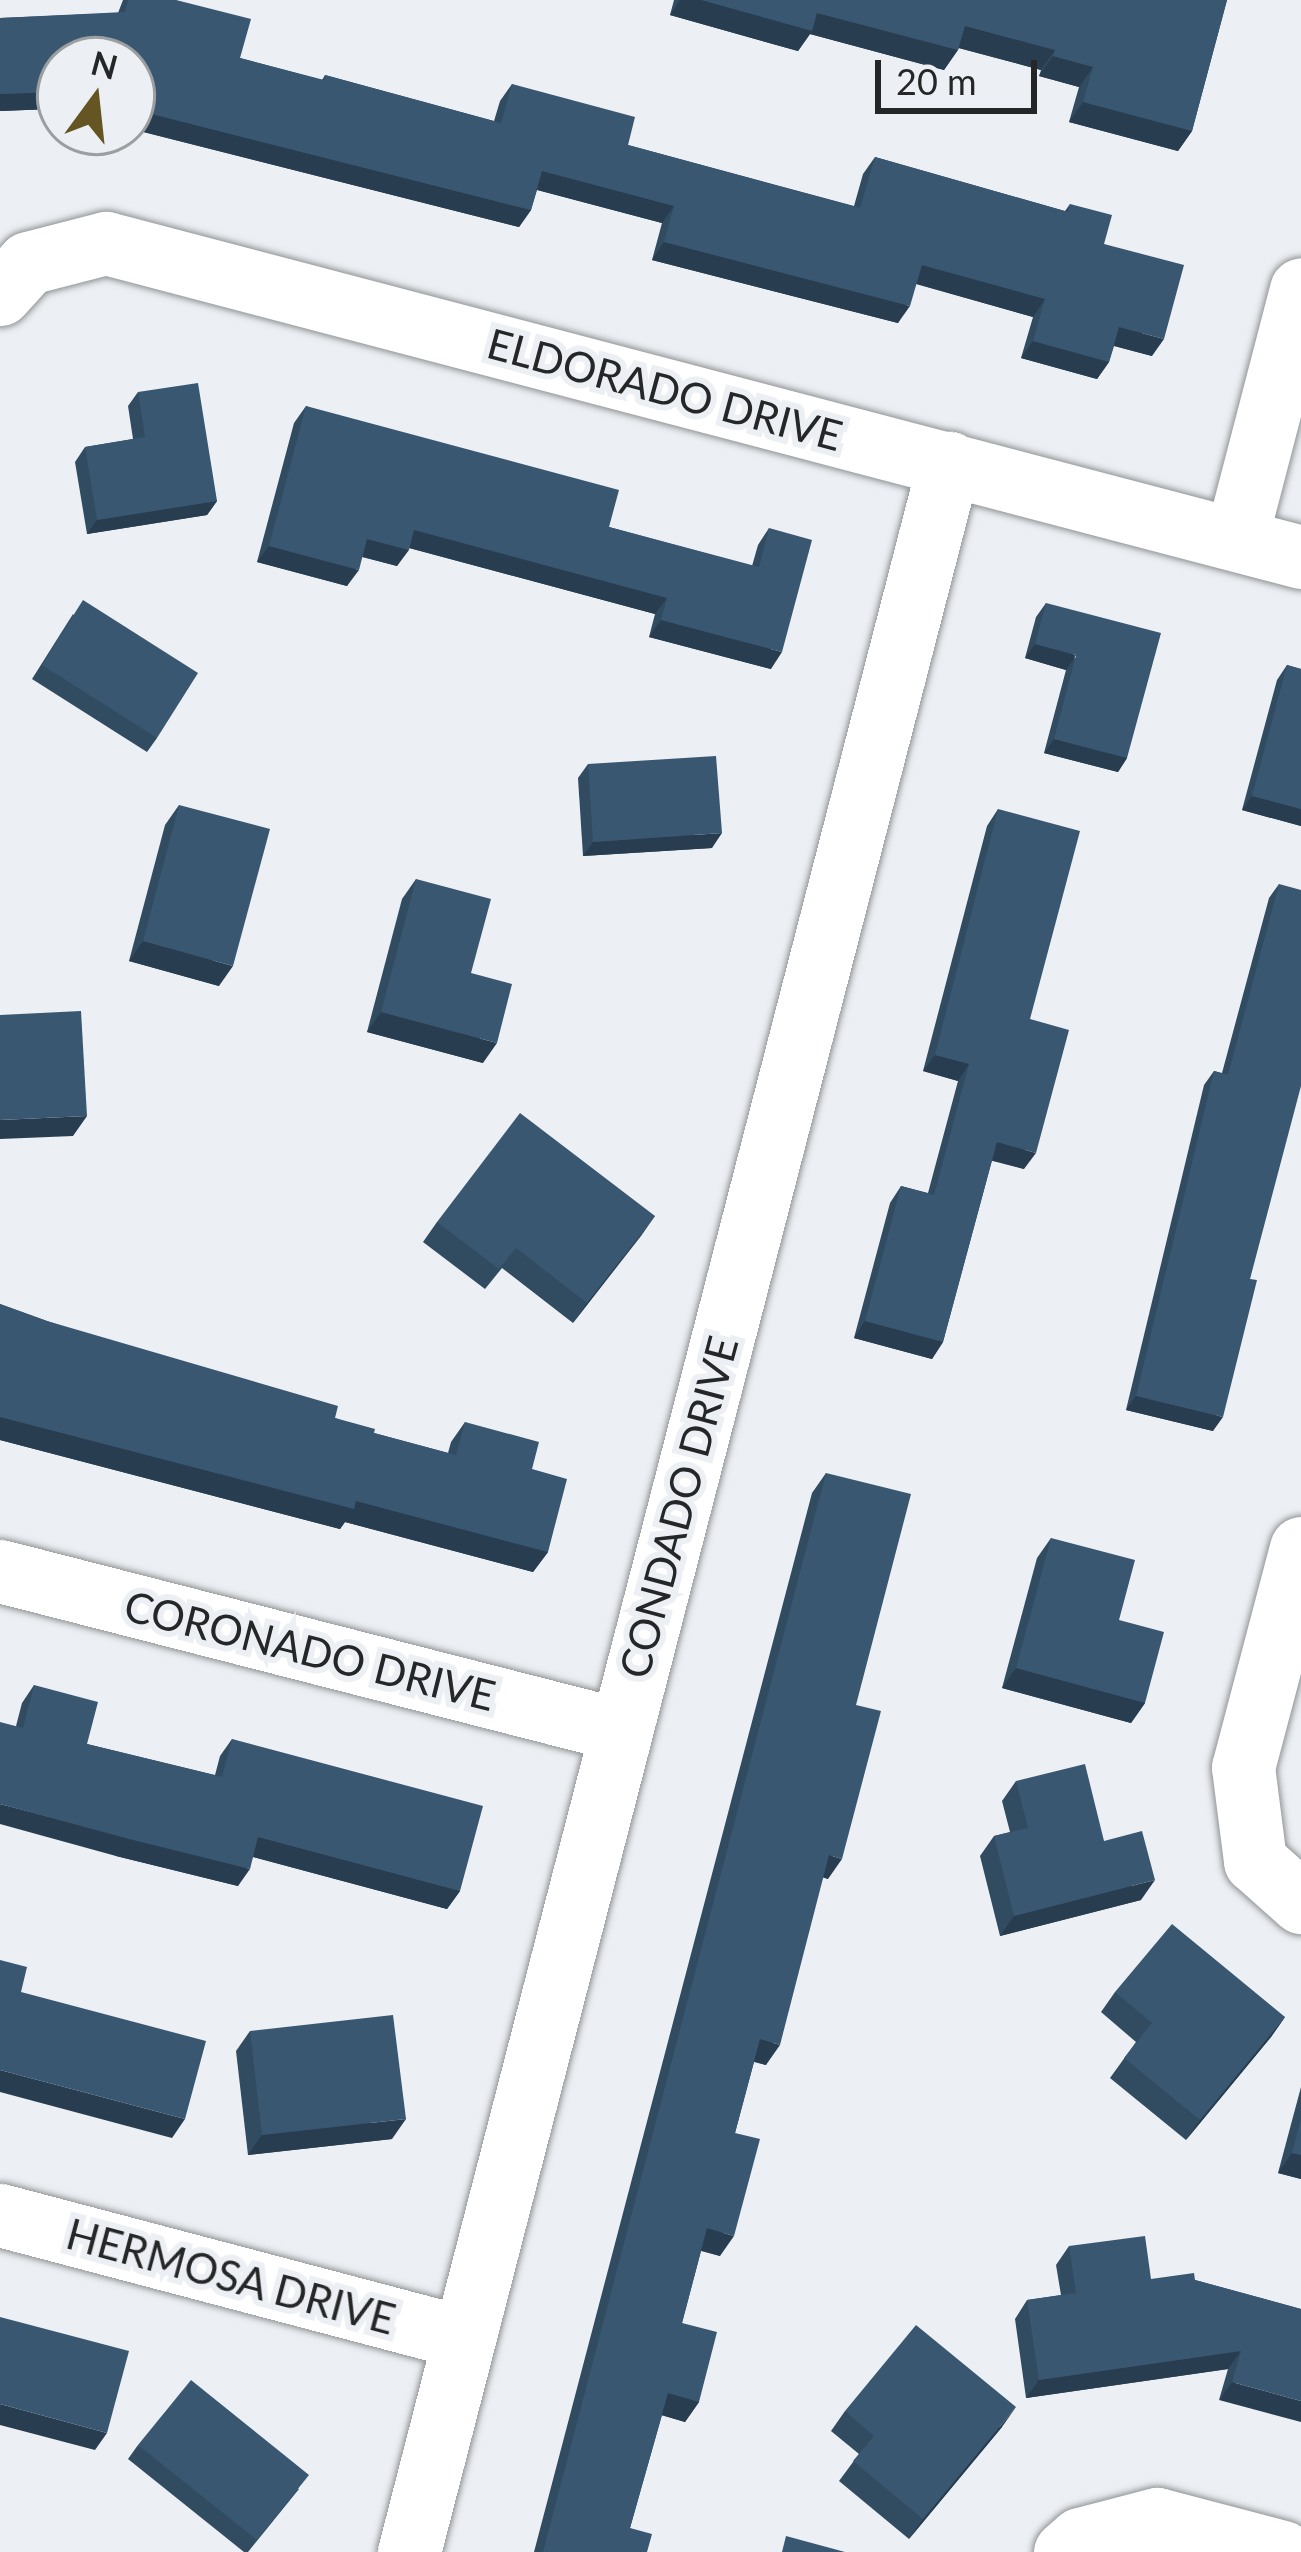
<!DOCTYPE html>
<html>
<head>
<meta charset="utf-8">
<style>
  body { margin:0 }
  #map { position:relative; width:1301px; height:2552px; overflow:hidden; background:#eceff3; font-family:Lato,sans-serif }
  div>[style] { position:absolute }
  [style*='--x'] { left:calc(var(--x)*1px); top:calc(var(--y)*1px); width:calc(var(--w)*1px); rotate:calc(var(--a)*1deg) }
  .roads { filter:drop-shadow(0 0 3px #919497) drop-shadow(0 0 3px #919497) }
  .minor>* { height:63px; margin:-31.5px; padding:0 31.5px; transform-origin:31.5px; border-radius:31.5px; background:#fff }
  .wall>* { inset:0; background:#314b61 }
  .shaded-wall>* { inset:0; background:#283d4f }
  .building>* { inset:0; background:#395771 }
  span { translate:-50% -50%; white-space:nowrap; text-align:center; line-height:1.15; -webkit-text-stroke:12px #eceff3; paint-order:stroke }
  .street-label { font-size:42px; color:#242627 }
  .north { position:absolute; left:36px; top:36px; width:120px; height:120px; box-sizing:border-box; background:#eceff3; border:3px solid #9c9fa1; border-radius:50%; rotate:15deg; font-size:33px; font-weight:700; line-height:48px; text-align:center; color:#242627 }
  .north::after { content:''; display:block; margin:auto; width:42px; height:54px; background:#645522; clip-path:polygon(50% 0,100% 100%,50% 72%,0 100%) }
  .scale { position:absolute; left:875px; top:60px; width:162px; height:54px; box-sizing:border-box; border:6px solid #242627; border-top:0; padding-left:15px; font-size:36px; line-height:42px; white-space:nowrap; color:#242627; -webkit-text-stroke:9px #eceff3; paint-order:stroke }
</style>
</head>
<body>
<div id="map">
  <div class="roads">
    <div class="minor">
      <i style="--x:0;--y:294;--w:42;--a:-47.9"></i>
      <i style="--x:28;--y:263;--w:81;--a:-14.4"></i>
      <i style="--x:106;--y:243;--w:1236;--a:14.72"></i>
      <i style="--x:1236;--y:539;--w:258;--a:-75.4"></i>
      <i style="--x:1301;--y:1548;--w:227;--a:104.8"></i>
      <i style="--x:1243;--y:1767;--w:95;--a:82.7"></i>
      <i style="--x:1255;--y:1861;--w:62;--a:41.7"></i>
      <i style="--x:0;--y:1571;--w:640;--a:14.38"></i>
      <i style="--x:0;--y:2215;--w:479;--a:14.8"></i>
      <i style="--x:409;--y:2552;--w:2158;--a:-75.51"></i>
      <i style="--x:1065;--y:2552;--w:20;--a:-41"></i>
      <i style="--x:1080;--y:2539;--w:80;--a:-14.6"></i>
      <i style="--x:1157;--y:2519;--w:130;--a:14.7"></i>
    </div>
  </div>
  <div class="wall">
    <i style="clip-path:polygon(123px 0,176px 0,240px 58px,322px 80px,325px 75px,494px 121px,500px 101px,512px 84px,628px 145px,854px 206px,863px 174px,875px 157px,1065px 211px,1070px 204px,1104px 244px,1152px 356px,1114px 346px,1109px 362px,1097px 379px,1021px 358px,1033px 317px,916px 284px,898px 323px,652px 260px,662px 223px,537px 190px,531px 210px,519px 227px,52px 109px,0 111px,0 18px,118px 13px)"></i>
    <i style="clip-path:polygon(674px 0,1227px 0,1192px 131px,1178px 151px,1069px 122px,1079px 87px,1039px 76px,1041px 70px,959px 48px,944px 70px,810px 34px,798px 51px,670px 15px)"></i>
    <i style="clip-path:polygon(138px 392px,217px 501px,207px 515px,87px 534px,75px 462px,85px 447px,133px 439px,128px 406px)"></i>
    <i style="clip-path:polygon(306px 406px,609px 527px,752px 566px,758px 545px,769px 528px,771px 669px,649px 637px,655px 614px,409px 548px,397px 566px,362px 557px,347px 586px,257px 562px,294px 423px)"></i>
    <i style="clip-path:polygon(1046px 603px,1127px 758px,1118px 772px,1044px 753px,1066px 670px,1025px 658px,1036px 617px)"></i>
    <i style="clip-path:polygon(73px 614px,157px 738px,147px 752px,32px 679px)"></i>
    <i style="clip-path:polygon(1287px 665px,1301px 669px,1301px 826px,1242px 810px,1277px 680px)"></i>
    <i style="clip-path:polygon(588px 764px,712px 848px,583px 856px,578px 778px)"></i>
    <i style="clip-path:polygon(179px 805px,219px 986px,129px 961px,165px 825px)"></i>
    <i style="clip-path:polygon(998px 809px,1030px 1019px,1024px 1169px,992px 1160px,943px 1342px,932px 1359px,854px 1338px,890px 1203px,901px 1186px,928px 1193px,958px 1081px,923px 1071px,987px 826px)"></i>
    <i style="clip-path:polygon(416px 879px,471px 973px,483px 1063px,367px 1032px,402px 899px)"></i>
    <i style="clip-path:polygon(1279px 884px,1250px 1279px,1213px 1431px,1126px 1410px,1204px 1085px,1214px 1071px,1222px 1073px,1269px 898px)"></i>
    <i style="clip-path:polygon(655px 1216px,573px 1323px,502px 1268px,485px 1289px,423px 1242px,437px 1222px)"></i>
    <i style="clip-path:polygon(0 1304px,47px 1321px,335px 1418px,374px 1433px,448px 1453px,451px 1442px,465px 1422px,532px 1469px,548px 1552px,533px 1572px,345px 1522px,340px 1529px,0 1440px)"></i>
    <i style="clip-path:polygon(826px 1473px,856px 1705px,828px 1879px,823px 1877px,766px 2065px,754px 2062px,735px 2133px,720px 2256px,701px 2251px,682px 2323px,699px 2402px,685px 2422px,662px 2415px,630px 2528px,647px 2552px,534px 2552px,812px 1493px)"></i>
    <i style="clip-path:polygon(1051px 1538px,1145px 1703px,1131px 1723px,1002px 1688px,1037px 1558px)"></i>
    <i style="clip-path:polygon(34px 1685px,87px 1744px,215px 1775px,220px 1756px,232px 1739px,460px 1891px,447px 1909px,253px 1857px,238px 1886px,116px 1856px,16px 1726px,22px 1703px)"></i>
    <i style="clip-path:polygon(1016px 1781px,1104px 1841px,1141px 1900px,1000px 1936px,980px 1856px,994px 1836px,1010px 1832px,1002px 1801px)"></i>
    <i style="clip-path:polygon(1115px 1992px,1285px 2017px,1271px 2037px,1186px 2140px,1110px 2078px,1136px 2042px,1101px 2012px)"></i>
    <i style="clip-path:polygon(250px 2031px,392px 2139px,248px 2155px,236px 2051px)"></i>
    <i style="clip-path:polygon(1301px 2087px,1301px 2179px,1278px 2173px)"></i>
    <i style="clip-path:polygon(1069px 2246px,1151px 2279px,1195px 2280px,1301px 2309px,1219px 2400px,1228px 2369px,1026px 2398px,1015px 2319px,1027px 2300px,1061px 2295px,1056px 2265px)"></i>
    <i style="clip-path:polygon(845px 2411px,1002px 2427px,909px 2539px,839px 2481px,859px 2454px,831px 2431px)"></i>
    <i style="clip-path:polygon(138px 2445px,299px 2489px,248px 2552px,244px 2552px,128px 2459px)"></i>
  </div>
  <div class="shaded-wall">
    <i style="clip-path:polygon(680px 0,701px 0,817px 13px,958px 50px,944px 70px,810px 34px,798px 51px,670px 15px)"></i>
    <i style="clip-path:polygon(965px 26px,1055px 50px,1041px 70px,951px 46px)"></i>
    <i style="clip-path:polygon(1053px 56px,1093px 67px,1079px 87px,1039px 76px)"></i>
    <i style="clip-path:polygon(60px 92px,60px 111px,52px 109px,0 111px,0 94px)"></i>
    <i style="clip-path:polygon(1083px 102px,1192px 131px,1178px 151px,1069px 122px)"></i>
    <i style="clip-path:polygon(132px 109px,531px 210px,519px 227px,132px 129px)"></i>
    <i style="clip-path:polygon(542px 171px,674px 206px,662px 223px,530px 188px)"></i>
    <i style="clip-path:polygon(664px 242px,910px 306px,898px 323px,652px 260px)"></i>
    <i style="clip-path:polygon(922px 265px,1045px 299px,1033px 317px,910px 282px)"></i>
    <i style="clip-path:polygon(1119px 327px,1164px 339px,1152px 356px,1107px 344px)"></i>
    <i style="clip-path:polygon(1033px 341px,1109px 362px,1097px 379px,1021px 358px)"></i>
    <i style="clip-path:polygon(217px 501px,207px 515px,87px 534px,97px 520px)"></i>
    <i style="clip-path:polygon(414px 530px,667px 598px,655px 614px,402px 546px)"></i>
    <i style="clip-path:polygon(367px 539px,409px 550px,397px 566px,356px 555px)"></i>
    <i style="clip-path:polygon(269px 546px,359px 570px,347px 586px,257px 562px)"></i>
    <i style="clip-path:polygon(661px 620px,782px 652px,771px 669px,649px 637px)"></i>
    <i style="clip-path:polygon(1035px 644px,1076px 655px,1066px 670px,1025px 658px)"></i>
    <i style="clip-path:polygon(1054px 739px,1127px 758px,1118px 772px,1044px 753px)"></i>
    <i style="clip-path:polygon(1252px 796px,1301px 809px,1301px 826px,1242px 810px)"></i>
    <i style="clip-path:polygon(722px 833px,712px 848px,583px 856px,593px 842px)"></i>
    <i style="clip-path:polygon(143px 941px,233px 966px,219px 986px,129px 961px)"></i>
    <i style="clip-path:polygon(381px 1012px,497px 1043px,483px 1063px,367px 1032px)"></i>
    <i style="clip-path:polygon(935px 1055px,969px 1064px,958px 1081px,923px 1071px)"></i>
    <i style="clip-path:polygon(87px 1116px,73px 1136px,0 1139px,0 1120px)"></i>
    <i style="clip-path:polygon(997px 1142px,1036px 1153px,1024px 1169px,985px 1159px)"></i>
    <i style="clip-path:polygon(655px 1216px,641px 1236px,573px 1323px,587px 1303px)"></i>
    <i style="clip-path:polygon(865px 1321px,943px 1342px,932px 1359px,854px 1338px)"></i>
    <i style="clip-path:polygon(1136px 1396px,1223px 1417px,1213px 1431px,1126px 1410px)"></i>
    <i style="clip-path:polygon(0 1417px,356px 1501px,548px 1552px,533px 1572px,345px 1522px,340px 1529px,0 1440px)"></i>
    <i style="clip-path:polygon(1016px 1668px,1145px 1703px,1131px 1723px,1002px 1688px)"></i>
    <i style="clip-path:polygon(0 1804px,250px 1869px,238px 1886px,116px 1856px,0 1824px)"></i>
    <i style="clip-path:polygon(258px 1837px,460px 1891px,447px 1909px,246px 1855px)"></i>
    <i style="clip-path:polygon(829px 1855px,842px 1859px,828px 1879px,815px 1875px)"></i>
    <i style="clip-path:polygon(1155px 1880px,1141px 1900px,1000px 1936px,1014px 1916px)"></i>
    <i style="clip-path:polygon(1285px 2017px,1271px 2037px,1186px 2140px,1200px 2120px)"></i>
    <i style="clip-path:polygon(760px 2039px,780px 2045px,766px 2065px,746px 2059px)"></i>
    <i style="clip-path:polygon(0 2070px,185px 2119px,172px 2138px,0 2092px)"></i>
    <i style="clip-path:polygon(406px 2119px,392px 2139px,248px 2155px,262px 2135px)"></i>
    <i style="clip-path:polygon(1292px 2153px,1301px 2155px,1301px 2179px,1278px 2173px)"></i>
    <i style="clip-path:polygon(707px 2228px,734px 2236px,720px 2256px,693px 2248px)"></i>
    <i style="clip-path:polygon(1241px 2351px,1228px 2369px,1026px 2398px,1039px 2380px)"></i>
    <i style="clip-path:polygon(1232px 2382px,1301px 2401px,1301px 2422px,1219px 2400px)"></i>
    <i style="clip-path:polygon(668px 2393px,699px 2402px,685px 2422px,654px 2413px)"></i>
    <i style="clip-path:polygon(0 2404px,107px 2433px,95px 2450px,0 2425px)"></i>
    <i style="clip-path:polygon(1016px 2407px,1002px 2427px,909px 2539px,923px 2519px)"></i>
  </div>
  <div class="building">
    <i style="clip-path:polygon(128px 0,176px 0,251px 19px,240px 58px,324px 80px,325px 75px,501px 123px,512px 84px,635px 117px,628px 145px,860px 208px,875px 157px,1068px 212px,1070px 204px,1112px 215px,1104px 244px,1184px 265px,1164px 339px,1119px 327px,1109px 362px,1033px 341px,1045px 299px,922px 265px,910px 306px,664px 242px,674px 206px,542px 171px,531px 210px,132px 109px,132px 60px,60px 60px,60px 92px,0 94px,0 18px,125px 12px)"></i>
    <i style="clip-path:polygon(701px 0,1227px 0,1192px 131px,1083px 102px,1093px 67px,1053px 56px,1055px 50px,965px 26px,958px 50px,817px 13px,812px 31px)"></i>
    <i style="clip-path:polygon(198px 383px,217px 501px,97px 520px,85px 447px,145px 437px,138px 392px)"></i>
    <i style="clip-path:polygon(306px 406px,619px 490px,609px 527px,759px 567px,769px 528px,812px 540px,782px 652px,661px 620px,667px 598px,414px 530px,409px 550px,367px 539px,359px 570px,269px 546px)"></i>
    <i style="clip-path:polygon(83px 600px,198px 673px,157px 738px,42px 665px)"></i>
    <i style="clip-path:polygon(1046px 603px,1161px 633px,1127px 758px,1054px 739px,1076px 655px,1035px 644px)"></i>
    <i style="clip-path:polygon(1287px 665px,1301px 669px,1301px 809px,1252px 796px)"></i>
    <i style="clip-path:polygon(716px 756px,722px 833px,593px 842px,588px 764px)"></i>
    <i style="clip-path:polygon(179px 805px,270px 829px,233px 966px,143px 941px)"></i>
    <i style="clip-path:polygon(998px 809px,1080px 831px,1030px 1019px,1069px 1030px,1036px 1153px,997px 1142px,943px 1342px,865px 1321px,901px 1186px,934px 1195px,969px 1064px,935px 1055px)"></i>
    <i style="clip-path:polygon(416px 879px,491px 899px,471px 973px,512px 984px,497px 1043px,381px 1012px)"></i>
    <i style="clip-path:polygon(1279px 884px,1301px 890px,1301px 1086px,1250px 1279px,1257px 1280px,1223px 1417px,1136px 1396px,1214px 1071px,1228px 1075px)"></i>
    <i style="clip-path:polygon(81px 1011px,87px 1116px,0 1120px,0 1015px)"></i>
    <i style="clip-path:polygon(520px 1113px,655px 1216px,587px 1303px,516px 1248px,499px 1269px,437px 1222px)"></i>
    <i style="clip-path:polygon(0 1304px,47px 1321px,338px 1406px,335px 1418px,375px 1429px,374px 1433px,456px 1455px,465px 1422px,539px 1442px,532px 1469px,567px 1479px,548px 1552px,356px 1501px,354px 1509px,0 1417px)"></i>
    <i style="clip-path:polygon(826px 1473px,911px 1494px,856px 1705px,881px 1711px,842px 1859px,829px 1855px,780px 2045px,760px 2039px,735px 2133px,760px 2139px,734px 2236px,707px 2228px,682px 2323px,717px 2332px,699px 2402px,668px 2393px,630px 2528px,652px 2534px,647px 2552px,543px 2552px)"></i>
    <i style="clip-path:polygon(1051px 1538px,1135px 1560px,1119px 1620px,1164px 1632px,1145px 1703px,1016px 1668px)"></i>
    <i style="clip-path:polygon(34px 1685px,98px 1702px,87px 1744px,222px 1777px,232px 1739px,483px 1806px,460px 1891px,258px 1837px,250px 1869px,129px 1839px,0 1804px,0 1722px,23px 1728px)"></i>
    <i style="clip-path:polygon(1085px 1764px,1104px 1841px,1142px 1831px,1155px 1880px,1014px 1916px,994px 1836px,1028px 1828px,1016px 1781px)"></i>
    <i style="clip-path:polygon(1172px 1924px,1285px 2017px,1200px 2120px,1124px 2058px,1152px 2023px,1115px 1992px)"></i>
    <i style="clip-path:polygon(0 1960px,27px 1967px,21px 1992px,206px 2041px,185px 2119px,0 2070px)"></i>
    <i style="clip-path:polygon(393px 2015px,406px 2119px,262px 2135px,250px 2031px)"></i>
    <i style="clip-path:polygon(1301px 2119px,1301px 2155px,1292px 2153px)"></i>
    <i style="clip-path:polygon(1145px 2236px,1151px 2279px,1194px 2273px,1195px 2280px,1301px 2309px,1301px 2401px,1232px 2382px,1241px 2351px,1039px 2380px,1027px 2300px,1076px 2293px,1069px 2246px)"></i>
    <i style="clip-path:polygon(0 2317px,129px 2351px,107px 2433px,0 2404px)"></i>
    <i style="clip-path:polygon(916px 2325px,1016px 2407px,923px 2519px,853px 2461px,874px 2436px,845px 2411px)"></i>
    <i style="clip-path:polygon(191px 2380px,309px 2475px,257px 2540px,138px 2445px)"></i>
    <i style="clip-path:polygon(786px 2536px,845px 2552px,782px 2552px)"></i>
  </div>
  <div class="street-label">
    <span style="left:665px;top:389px;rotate:15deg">ELDORADO DRIVE</span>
    <span style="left:678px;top:1507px;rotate:-75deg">CONDADO DRIVE</span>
    <span style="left:310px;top:1650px;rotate:14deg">CORONADO DRIVE</span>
    <span style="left:231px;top:2276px;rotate:15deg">HERMOSA DRIVE</span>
  </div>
  <div class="north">N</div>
  <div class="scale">20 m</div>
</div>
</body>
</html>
